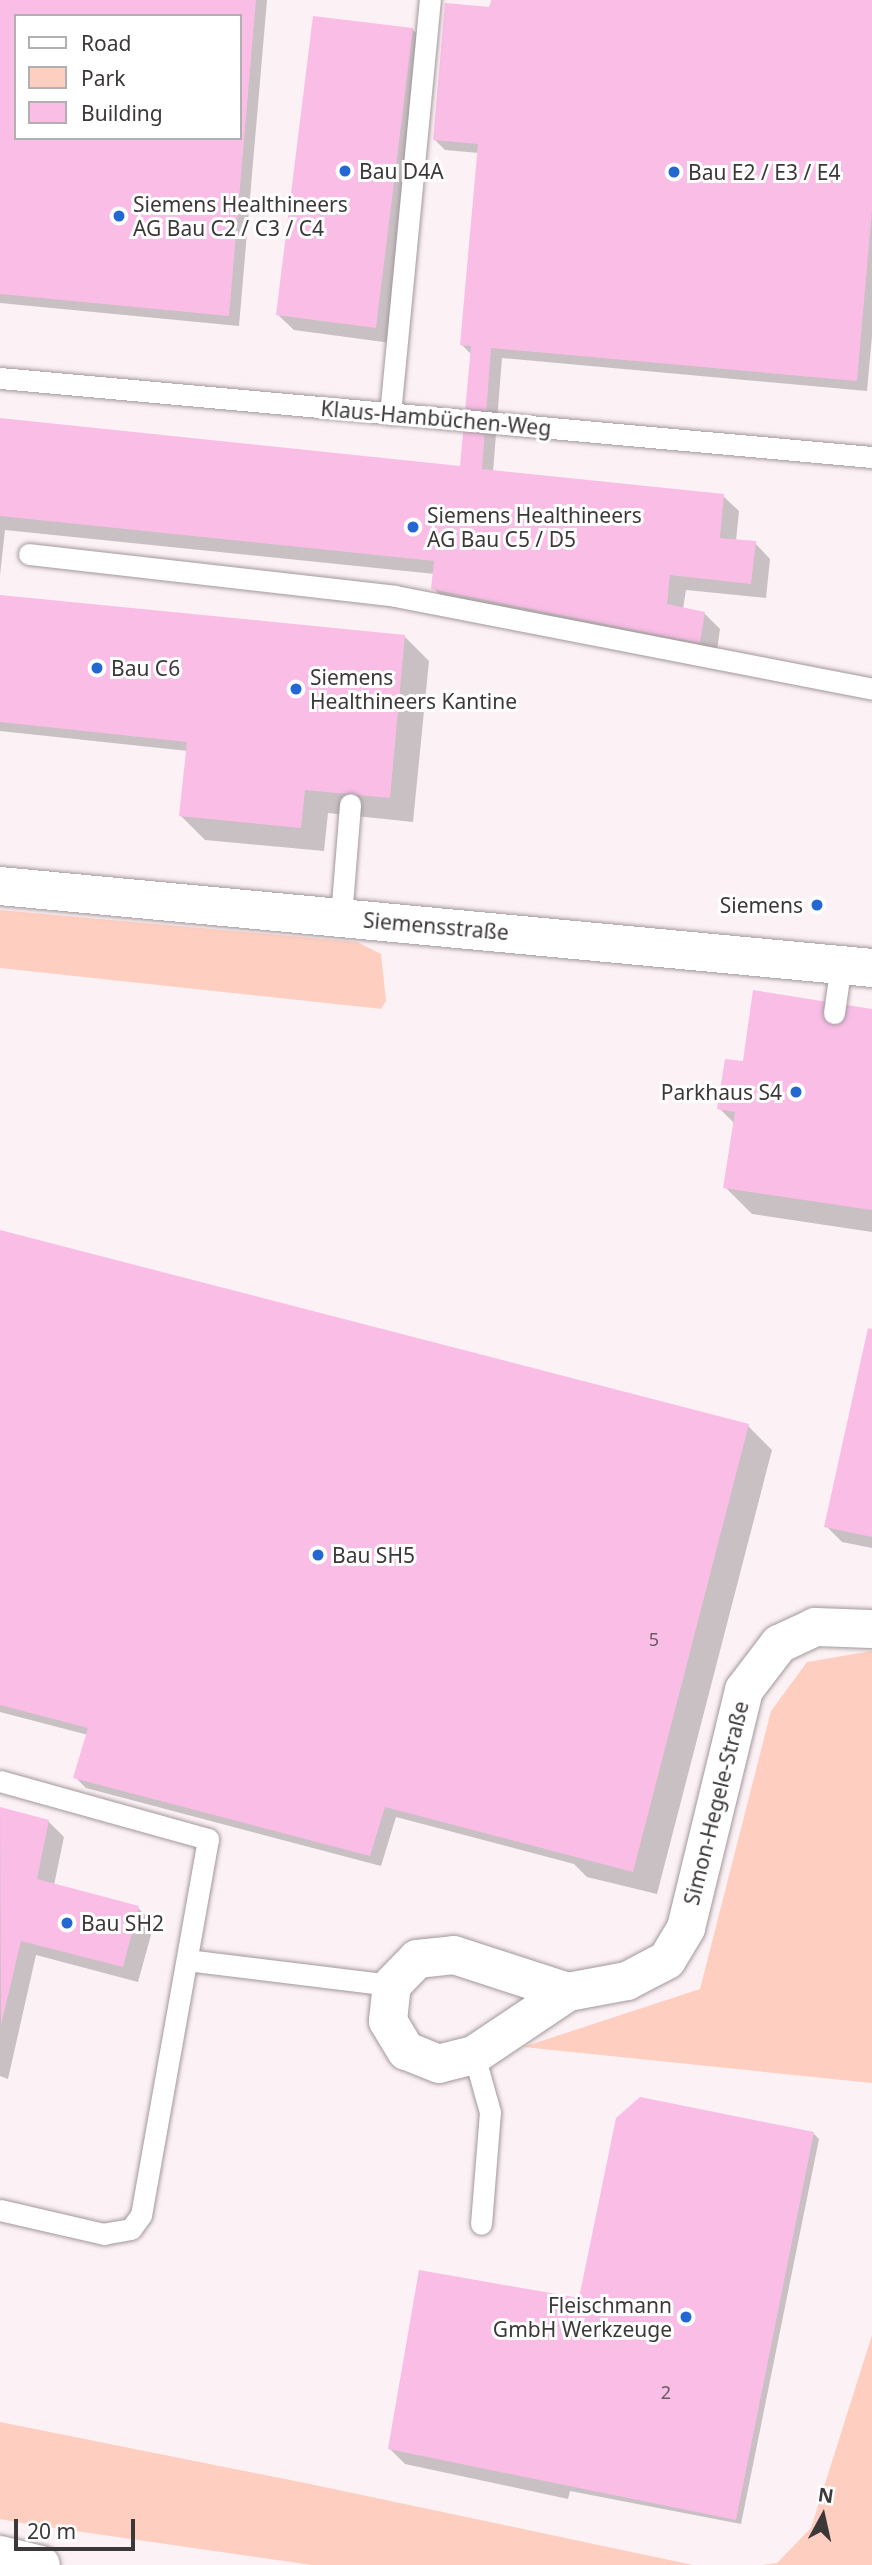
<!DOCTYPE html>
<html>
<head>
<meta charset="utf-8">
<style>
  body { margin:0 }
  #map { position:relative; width:872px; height:2565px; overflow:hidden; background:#fcf1f4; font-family:"Noto Sans",sans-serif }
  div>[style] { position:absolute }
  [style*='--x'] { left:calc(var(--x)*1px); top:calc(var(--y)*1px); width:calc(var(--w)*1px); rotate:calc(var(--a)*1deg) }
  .green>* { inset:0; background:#fecfc1 }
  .shadow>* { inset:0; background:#0003 }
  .building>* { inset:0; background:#f9bde6 }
  .roads { filter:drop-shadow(0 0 2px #a2989b) drop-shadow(0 0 2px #a2989b) }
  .lane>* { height:21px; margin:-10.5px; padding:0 10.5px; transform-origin:10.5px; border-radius:10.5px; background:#fff }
  .street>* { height:38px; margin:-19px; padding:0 19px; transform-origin:19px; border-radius:19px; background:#fff }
  .primary>* { height:38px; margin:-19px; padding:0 19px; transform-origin:19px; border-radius:19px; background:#fff }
  .dots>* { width:19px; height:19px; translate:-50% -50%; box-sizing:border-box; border:4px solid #fff; border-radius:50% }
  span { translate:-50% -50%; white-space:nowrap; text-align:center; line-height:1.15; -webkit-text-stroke:6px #fff; paint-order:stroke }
  .number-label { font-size:18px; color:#6b5964 }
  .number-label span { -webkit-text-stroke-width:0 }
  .poi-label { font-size:21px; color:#3c3839 }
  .left { translate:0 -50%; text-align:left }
  .right { translate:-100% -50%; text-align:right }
  .street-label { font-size:21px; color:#3c3839 }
  .legend { position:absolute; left:14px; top:14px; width:228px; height:126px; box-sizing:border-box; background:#fff; border:2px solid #b1afb0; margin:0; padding:9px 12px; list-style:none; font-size:21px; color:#3c3839 }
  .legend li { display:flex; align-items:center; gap:14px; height:35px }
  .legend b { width:35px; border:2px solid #b1afb0 }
  .north { position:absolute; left:788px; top:2481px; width:70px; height:70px; -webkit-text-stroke:5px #fff; paint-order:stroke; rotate:8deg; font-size:19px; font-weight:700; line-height:28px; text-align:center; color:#3c3839 }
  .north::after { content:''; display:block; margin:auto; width:24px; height:32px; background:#3c3839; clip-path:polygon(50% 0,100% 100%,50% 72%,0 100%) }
  .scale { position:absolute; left:14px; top:2519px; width:121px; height:32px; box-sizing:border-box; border:4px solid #3c3839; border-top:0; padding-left:9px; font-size:21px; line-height:24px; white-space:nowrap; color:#3c3839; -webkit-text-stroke:5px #fff; paint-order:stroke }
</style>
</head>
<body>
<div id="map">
  <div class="green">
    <i style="clip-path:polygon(0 910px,357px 942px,381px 954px,386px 1001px,381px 1009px,373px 1008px,0 968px)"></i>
    <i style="clip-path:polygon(872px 1651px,872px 2083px,523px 2047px,700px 1989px,771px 1711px,807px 1662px)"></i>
    <i style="clip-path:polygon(872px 2335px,872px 2565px,761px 2565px,777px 2563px,811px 2528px)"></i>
    <i style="clip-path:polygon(0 2422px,310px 2484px,693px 2565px,312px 2565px,27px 2524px,0 2519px)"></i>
  </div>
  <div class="shadow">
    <i style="clip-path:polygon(evenodd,0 0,267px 0,239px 326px,0 303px,0 0,16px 16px,240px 16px,240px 138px,16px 138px,16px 16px)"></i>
    <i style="clip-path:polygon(492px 0,872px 0,872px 336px,867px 391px,502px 358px,493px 472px,723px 496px,739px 511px,736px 541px,755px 543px,770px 559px,766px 598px,686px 590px,683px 609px,704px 613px,720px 629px,716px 657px,449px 604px,433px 588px,435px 574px,5px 530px,0 575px,0 421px,465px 469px,472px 355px,462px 345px,479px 153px,445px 150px,434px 139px)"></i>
    <i style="clip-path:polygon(412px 29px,428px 45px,391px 343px,294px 330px,278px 315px)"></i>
    <i style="clip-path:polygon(0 596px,405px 637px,429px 661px,413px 822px,328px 813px,324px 851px,205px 840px,181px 816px,188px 751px,0 731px)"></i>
    <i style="clip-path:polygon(872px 1010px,872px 1232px,752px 1214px,725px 1187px,735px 1124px,719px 1108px)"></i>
    <i style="clip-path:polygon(0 1232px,748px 1426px,772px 1450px,657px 1894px,587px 1877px,574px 1864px,396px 1817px,381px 1866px,86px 1788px,75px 1777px,88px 1735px,0 1712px)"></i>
    <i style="clip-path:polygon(872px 1331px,872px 1548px,842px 1542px,826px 1526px)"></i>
    <i style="clip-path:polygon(0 1809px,49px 1822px,64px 1837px,54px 1885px,138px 1908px,154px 1924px,138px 1982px,36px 1955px,8px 2079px,0 2076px)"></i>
    <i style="clip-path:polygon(813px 2133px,819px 2139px,741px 2524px,570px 2491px,568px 2499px,405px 2464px,389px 2448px)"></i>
  </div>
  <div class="building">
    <i style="clip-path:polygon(evenodd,0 0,256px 0,229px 316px,0 294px,0 0,16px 16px,240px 16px,240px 138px,16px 138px,16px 16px)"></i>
    <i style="clip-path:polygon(491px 0,872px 0,872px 210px,857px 381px,491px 348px,482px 469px,724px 494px,720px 538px,756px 541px,751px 584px,670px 575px,667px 604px,705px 612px,700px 643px,431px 589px,434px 561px,0 516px,0 418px,460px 466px,471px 346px,460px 345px,478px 144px,433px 140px,445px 3px,490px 7px)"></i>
    <i style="clip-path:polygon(313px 16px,413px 28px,376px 328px,276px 315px)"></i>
    <i style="clip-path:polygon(0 595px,405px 635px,390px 798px,305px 790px,301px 828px,179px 816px,187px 742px,0 722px)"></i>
    <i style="clip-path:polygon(753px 990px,872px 1009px,872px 1210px,723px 1188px,735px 1112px,717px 1109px,725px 1059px,743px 1061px)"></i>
    <i style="clip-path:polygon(0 1230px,749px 1424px,633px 1872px,385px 1807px,370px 1856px,73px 1778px,88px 1728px,0 1705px)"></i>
    <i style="clip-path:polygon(868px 1328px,872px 1329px,872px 1537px,824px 1527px)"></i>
    <i style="clip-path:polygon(0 1807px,49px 1820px,37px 1879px,139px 1906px,123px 1967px,21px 1941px,1px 2025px)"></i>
    <i style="clip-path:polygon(640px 2097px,814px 2132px,736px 2520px,388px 2449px,419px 2270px,579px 2298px,616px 2118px)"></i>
  </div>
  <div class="roads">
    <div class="lane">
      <i style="--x:0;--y:378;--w:876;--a:5.18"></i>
      <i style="--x:390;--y:414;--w:416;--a:-84.5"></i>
      <i style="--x:29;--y:554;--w:368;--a:6.5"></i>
      <i style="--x:395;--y:596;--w:486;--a:11"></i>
      <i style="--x:341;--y:917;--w:113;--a:-85.4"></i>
      <i style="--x:834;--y:1013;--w:49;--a:-81.9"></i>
      <i style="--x:0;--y:1781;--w:216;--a:15.6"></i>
      <i style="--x:208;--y:1839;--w:382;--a:100.1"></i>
      <i style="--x:141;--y:2215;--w:17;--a:126"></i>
      <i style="--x:131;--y:2229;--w:27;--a:170"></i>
      <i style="--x:104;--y:2234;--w:107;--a:-167"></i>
      <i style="--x:187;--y:1960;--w:207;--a:7"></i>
      <i style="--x:474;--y:2055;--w:59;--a:74.3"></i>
      <i style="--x:490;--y:2112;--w:112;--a:94.6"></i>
    </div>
    <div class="street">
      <i style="--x:0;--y:886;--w:876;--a:5.37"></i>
      <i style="--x:454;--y:1955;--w:120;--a:18"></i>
      <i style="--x:568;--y:1992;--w:113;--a:146.2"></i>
      <i style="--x:474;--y:2055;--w:36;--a:166"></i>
      <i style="--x:439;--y:2064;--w:35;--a:-158"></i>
      <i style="--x:406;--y:2051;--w:35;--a:-121"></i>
      <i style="--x:388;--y:2021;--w:36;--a:-84"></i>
      <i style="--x:392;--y:1985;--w:36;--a:-46"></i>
      <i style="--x:417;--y:1959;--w:37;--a:-6"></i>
      <i style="--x:568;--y:1992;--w:60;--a:-10.6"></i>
      <i style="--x:627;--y:1981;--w:45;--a:-27.7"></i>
      <i style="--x:667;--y:1960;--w:37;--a:-59"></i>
      <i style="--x:686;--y:1928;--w:245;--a:-76.3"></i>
      <i style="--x:744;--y:1690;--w:58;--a:-52.7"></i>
      <i style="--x:779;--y:1644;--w:40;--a:-25"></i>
      <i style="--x:815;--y:1627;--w:57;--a:2"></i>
    </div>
    <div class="primary">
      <i style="--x:0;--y:2555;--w:42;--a:13.7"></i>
    </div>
  </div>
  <div class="dots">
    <i style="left:345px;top:171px;background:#2367d3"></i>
    <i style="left:674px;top:172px;background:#2367d3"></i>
    <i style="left:119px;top:216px;background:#2367d3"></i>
    <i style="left:413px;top:527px;background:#2367d3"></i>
    <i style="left:97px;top:668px;background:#2367d3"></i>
    <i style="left:296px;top:689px;background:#2367d3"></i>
    <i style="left:817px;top:905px;background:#2367d3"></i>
    <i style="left:796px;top:1092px;background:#2367d3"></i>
    <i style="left:318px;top:1555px;background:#2367d3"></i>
    <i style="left:67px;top:1923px;background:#2367d3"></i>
    <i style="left:686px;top:2317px;background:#2367d3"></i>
  </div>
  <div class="number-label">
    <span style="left:654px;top:1639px">5</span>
    <span style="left:666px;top:2392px">2</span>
  </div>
  <div class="poi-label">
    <span class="left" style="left:359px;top:171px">Bau D4A</span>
    <span class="left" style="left:688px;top:172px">Bau E2 / E3 / E4</span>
    <span class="left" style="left:133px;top:216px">Siemens Healthineers<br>AG Bau C2 / C3 / C4</span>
    <span class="left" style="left:427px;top:527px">Siemens Healthineers<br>AG Bau C5 / D5</span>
    <span class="left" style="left:111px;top:668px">Bau C6</span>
    <span class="left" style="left:310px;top:689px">Siemens<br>Healthineers Kantine</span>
    <span class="right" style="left:803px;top:905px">Siemens</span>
    <span class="right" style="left:782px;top:1092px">Parkhaus S4</span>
    <span class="left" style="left:332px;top:1555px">Bau SH5</span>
    <span class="left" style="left:81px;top:1923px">Bau SH2</span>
    <span class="right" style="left:672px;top:2317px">Fleischmann<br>GmbH Werkzeuge</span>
  </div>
  <div class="street-label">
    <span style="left:436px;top:418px;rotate:5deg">Klaus-Hambüchen-Weg</span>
    <span style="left:436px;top:926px;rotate:5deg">Siemensstraße</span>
    <span style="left:716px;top:1803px;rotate:-76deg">Simon-Hegele-Straße</span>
  </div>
  <ul class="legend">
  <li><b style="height:9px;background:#fff"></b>Road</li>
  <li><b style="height:19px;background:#fecfc1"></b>Park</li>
  <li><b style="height:19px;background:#f9bde6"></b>Building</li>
  </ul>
  <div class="north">N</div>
  <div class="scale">20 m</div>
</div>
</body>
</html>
